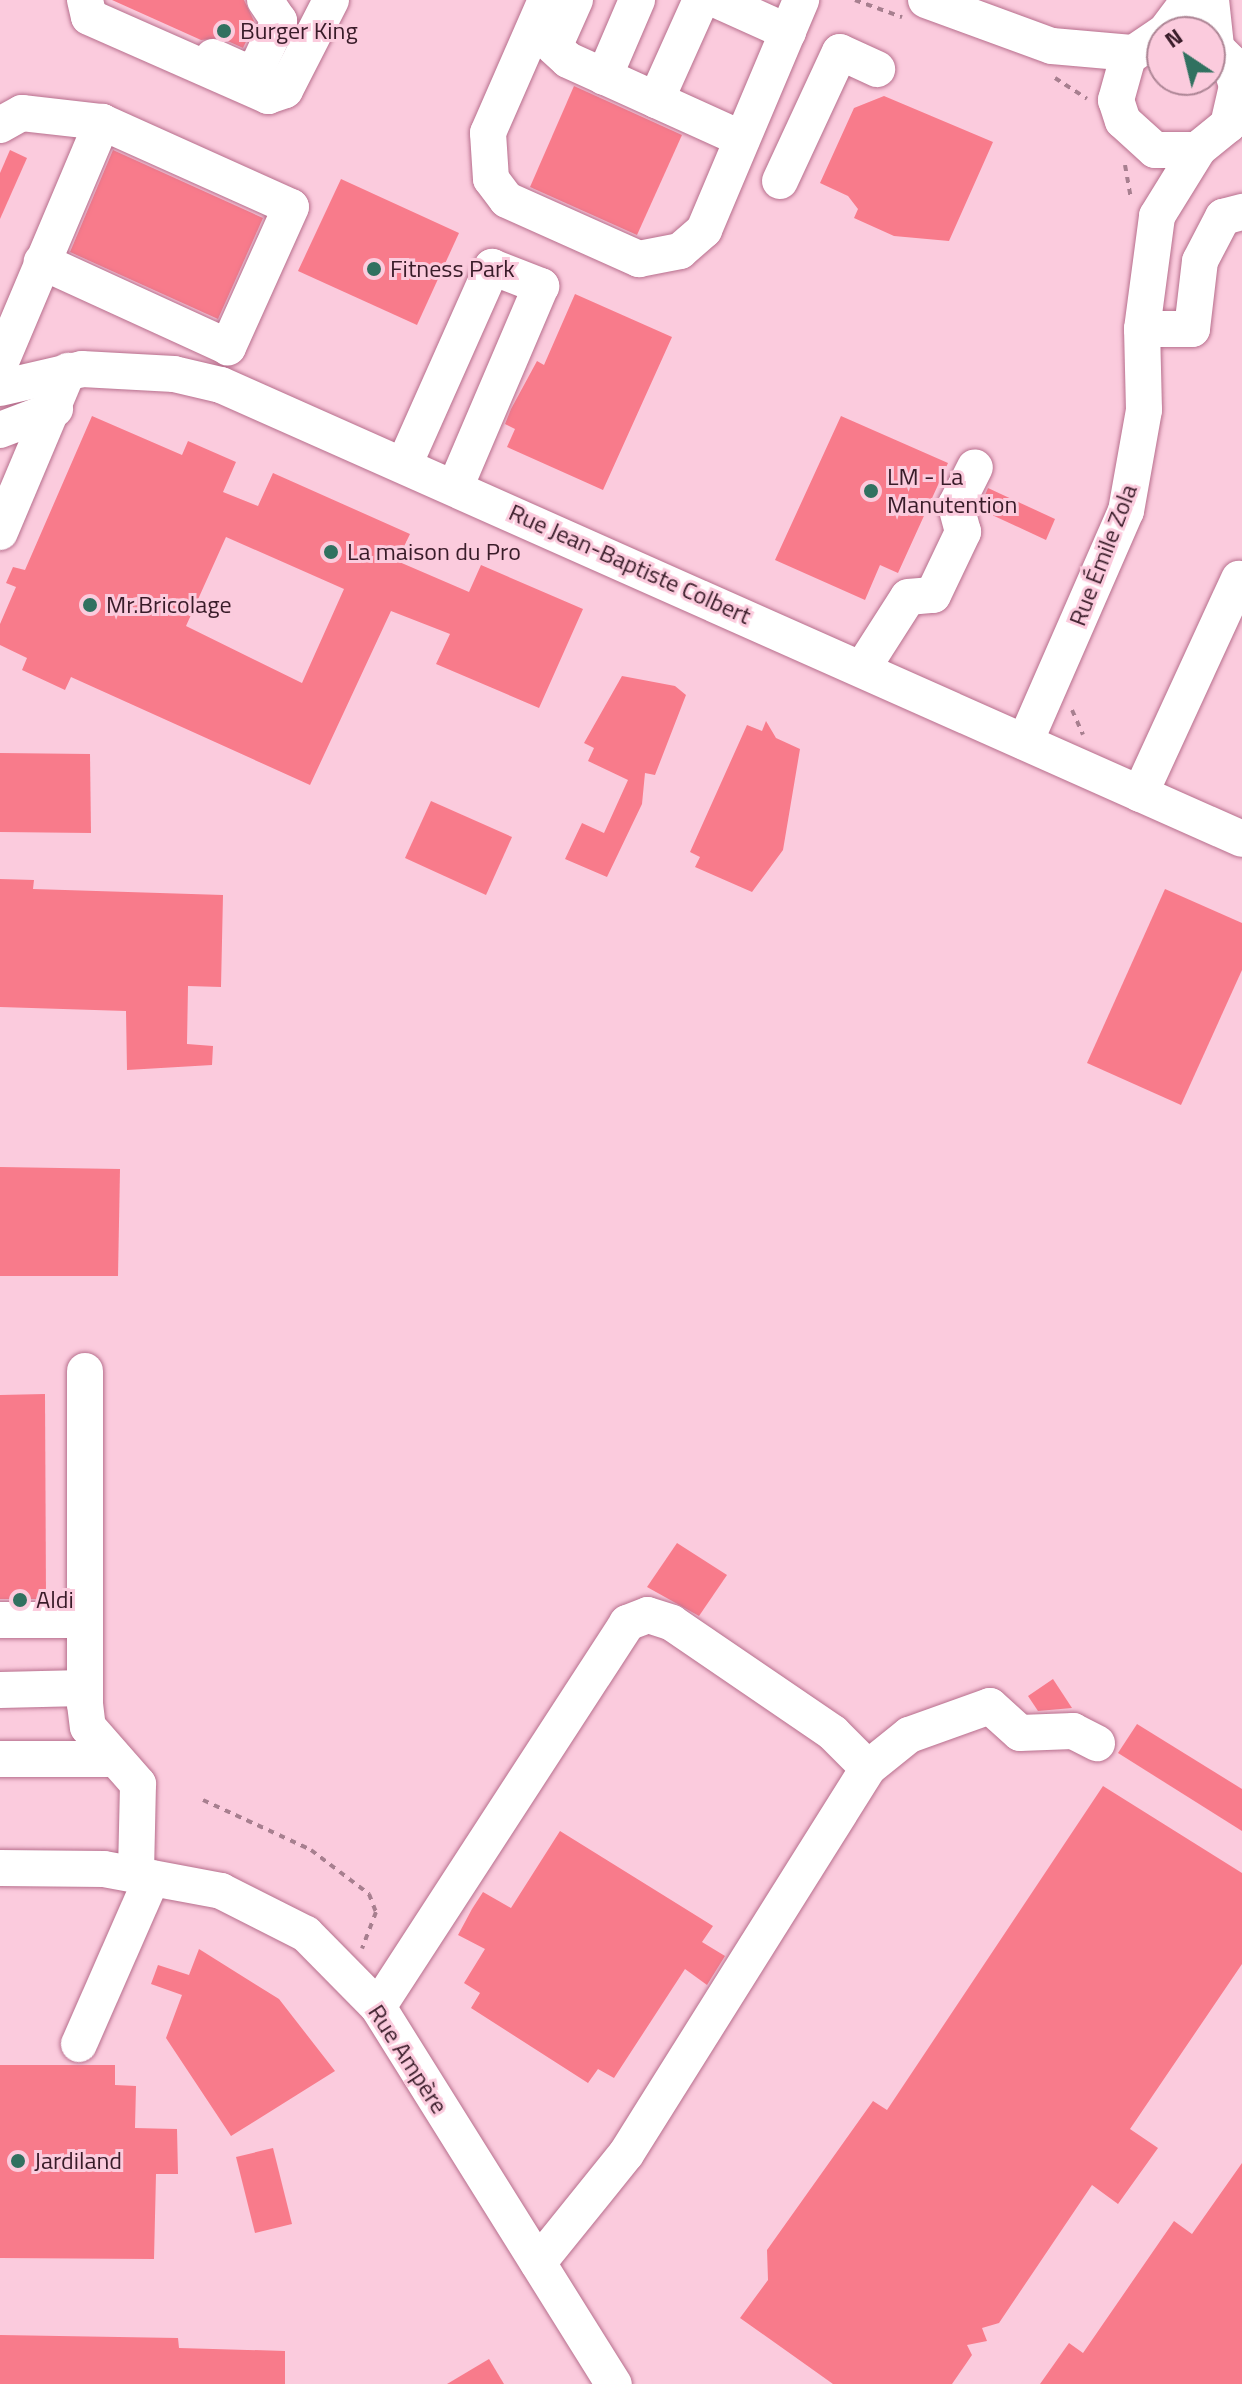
<!DOCTYPE html>
<html>
<head>
<meta charset="utf-8">
<style>
  body { margin:0 }
  #map { position:relative; width:1242px; height:2384px; overflow:hidden; background:#fbcbdd; font-family:"Titillium Web",sans-serif }
  div>[style] { position:absolute }
  [style*='--x'] { left:calc(var(--x)*1px); top:calc(var(--y)*1px); width:calc(var(--w)*1px); rotate:calc(var(--a)*1deg) }
  .building>* { inset:0; background:#f87b8b }
  .path>* { height:4px; margin-top:-2px; transform-origin:0; background:repeating-linear-gradient(90deg,#a77f8f 0 6px,transparent 0 12px) }
  .roads { filter:drop-shadow(0 0 2px #b76f8d) drop-shadow(0 0 2px #b76f8d) }
  .minor>* { height:36px; margin:-18px; padding:0 18px; transform-origin:18px; border-radius:18px; background:#fff }
  .dots>* { width:22px; height:22px; translate:-50% -50%; box-sizing:border-box; border:4px solid #fbcbdd; border-radius:50% }
  span { translate:-50% -50%; white-space:nowrap; text-align:center; line-height:1.15; -webkit-text-stroke:6px #fbcbdd; paint-order:stroke }
  .poi-label { font-size:24px; color:#391c29 }
  .left { translate:0 -50%; text-align:left }
  .street-label { font-size:24px; color:#391c29 }
  .north { position:absolute; left:1146px; top:16px; width:80px; height:80px; box-sizing:border-box; background:#fbcbdd; border:2px solid #ad8595; border-radius:50%; rotate:325deg; font-size:22px; font-weight:700; line-height:32px; text-align:center; color:#391c29 }
  .north::after { content:''; display:block; margin:auto; width:28px; height:36px; background:#317160; clip-path:polygon(50% 0,100% 100%,50% 72%,0 100%) }
</style>
</head>
<body>
<div id="map">
  <div class="building">
    <i style="clip-path:polygon(112px 0,244px 0,255px 23px,243px 48px,221px 38px,201px 40px)"></i>
    <i style="clip-path:polygon(574px 86px,682px 135px,637px 235px,530px 187px)"></i>
    <i style="clip-path:polygon(884px 96px,993px 142px,949px 241px,894px 236px,854px 218px,858px 209px,848px 196px,820px 183px,854px 108px)"></i>
    <i style="clip-path:polygon(10px 150px,27px 158px,0 219px,0 173px)"></i>
    <i style="clip-path:polygon(113px 150px,263px 218px,218px 319px,70px 252px)"></i>
    <i style="clip-path:polygon(341px 179px,459px 233px,417px 325px,298px 271px)"></i>
    <i style="clip-path:polygon(575px 294px,672px 337px,603px 490px,507px 447px,515px 429px,505px 424px,511px 409px,537px 361px,544px 365px)"></i>
    <i style="clip-path:polygon(evenodd,92px 416px,182px 455px,188px 441px,236px 462px,223px 492px,258px 506px,273px 473px,410px 534px,397px 561px,469px 592px,481px 565px,583px 609px,539px 708px,436px 664px,450px 634px,391px 611px,310px 785px,71px 677px,65px 690px,22px 670px,27px 658px,0 645px,0 624px,16px 587px,6px 583px,13px 567px,25px 570px,92px 416px,226px 537px,344px 589px,302px 683px,186px 626px,226px 537px)"></i>
    <i style="clip-path:polygon(841px 416px,948px 463px,898px 573px,880px 565px,865px 600px,775px 560px)"></i>
    <i style="clip-path:polygon(988px 488px,1055px 519px,1046px 540px,979px 509px)"></i>
    <i style="clip-path:polygon(622px 676px,675px 686px,686px 695px,655px 775px,645px 773px,642px 804px,607px 877px,565px 859px,582px 823px,604px 833px,628px 780px,588px 761px,594px 748px,584px 743px)"></i>
    <i style="clip-path:polygon(766px 721px,776px 738px,800px 749px,783px 850px,752px 892px,695px 867px,700px 857px,690px 852px,747px 725px,762px 731px)"></i>
    <i style="clip-path:polygon(0 753px,90px 754px,91px 833px,0 832px)"></i>
    <i style="clip-path:polygon(431px 801px,512px 837px,486px 895px,405px 858px)"></i>
    <i style="clip-path:polygon(0 879px,34px 880px,33px 889px,223px 895px,221px 987px,188px 986px,187px 1044px,213px 1046px,212px 1065px,127px 1070px,126px 1011px,0 1007px)"></i>
    <i style="clip-path:polygon(1165px 889px,1242px 923px,1242px 970px,1181px 1105px,1087px 1063px)"></i>
    <i style="clip-path:polygon(0 1167px,120px 1169px,118px 1276px,0 1276px)"></i>
    <i style="clip-path:polygon(45px 1394px,46px 1599px,0 1599px,0 1395px)"></i>
    <i style="clip-path:polygon(677px 1543px,727px 1575px,699px 1616px,647px 1587px)"></i>
    <i style="clip-path:polygon(1053px 1679px,1072px 1708px,1038px 1711px,1028px 1696px)"></i>
    <i style="clip-path:polygon(1137px 1724px,1242px 1789px,1242px 1831px,1118px 1753px)"></i>
    <i style="clip-path:polygon(1103px 1786px,1242px 1873px,1242px 1964px,1130px 2129px,1158px 2148px,1118px 2204px,1092px 2185px,999px 2323px,982px 2328px,987px 2341px,967px 2345px,972px 2355px,952px 2384px,833px 2384px,740px 2318px,768px 2280px,767px 2250px,873px 2101px,887px 2110px)"></i>
    <i style="clip-path:polygon(560px 1831px,713px 1926px,702px 1942px,725px 1956px,707px 1985px,685px 1969px,614px 2078px,598px 2069px,588px 2083px,471px 2008px,480px 1993px,464px 1983px,485px 1949px,458px 1935px,472px 1909px,483px 1892px,511px 1908px)"></i>
    <i style="clip-path:polygon(199px 1949px,279px 1999px,335px 2071px,231px 2136px,166px 2038px,182px 1995px,151px 1984px,158px 1965px,189px 1975px)"></i>
    <i style="clip-path:polygon(0 2065px,115px 2065px,115px 2085px,136px 2086px,135px 2128px,177px 2129px,178px 2174px,156px 2174px,154px 2259px,0 2258px)"></i>
    <i style="clip-path:polygon(273px 2148px,292px 2224px,255px 2233px,236px 2157px)"></i>
    <i style="clip-path:polygon(1242px 2163px,1242px 2384px,1040px 2384px,1069px 2343px,1083px 2353px,1174px 2221px,1192px 2234px)"></i>
    <i style="clip-path:polygon(0 2335px,178px 2338px,179px 2348px,285px 2351px,285px 2384px,0 2384px)"></i>
    <i style="clip-path:polygon(489px 2359px,504px 2384px,447px 2384px)"></i>
  </div>
  <div class="path">
    <i style="--x:855;--y:0;--w:50;--a:19.9"></i>
    <i style="--x:1055;--y:78;--w:38;--a:33"></i>
    <i style="--x:1125;--y:165;--w:35;--a:80"></i>
    <i style="--x:1072;--y:710;--w:27;--a:66"></i>
    <i style="--x:203;--y:1800;--w:119;--a:24.8"></i>
    <i style="--x:311;--y:1850;--w:73;--a:37.2"></i>
    <i style="--x:369;--y:1894;--w:19;--a:69"></i>
    <i style="--x:376;--y:1912;--w:39;--a:111"></i>
  </div>
  <div class="roads">
    <div class="minor">
      <i style="--x:85;--y:0;--w:17;--a:77"></i>
      <i style="--x:89;--y:17;--w:196;--a:23.8"></i>
      <i style="--x:268;--y:96;--w:18;--a:-19"></i>
      <i style="--x:285;--y:90;--w:101;--a:-62.9"></i>
      <i style="--x:546;--y:0;--w:145;--a:113.6"></i>
      <i style="--x:488;--y:133;--w:46;--a:86.3"></i>
      <i style="--x:491;--y:179;--w:26;--a:53"></i>
      <i style="--x:507;--y:200;--w:145;--a:24.1"></i>
      <i style="--x:639;--y:259;--w:42;--a:-11"></i>
      <i style="--x:680;--y:251;--w:32;--a:-41"></i>
      <i style="--x:704;--y:230;--w:250;--a:-67.1"></i>
      <i style="--x:575;--y:0;--w:51;--a:114.1"></i>
      <i style="--x:554;--y:47;--w:19;--a:43"></i>
      <i style="--x:568;--y:60;--w:191;--a:24.4"></i>
      <i style="--x:717;--y:0;--w:78;--a:24.3"></i>
      <i style="--x:926;--y:0;--w:134;--a:20.1"></i>
      <i style="--x:1052;--y:46;--w:80;--a:5"></i>
      <i style="--x:1211;--y:0;--w:46;--a:83.8"></i>
      <i style="--x:1165;--y:32;--w:40;--a:-53"></i>
      <i style="--x:1162;--y:34;--w:41;--a:145.9"></i>
      <i style="--x:1128;--y:57;--w:45;--a:105.6"></i>
      <i style="--x:1116;--y:100;--w:22;--a:72"></i>
      <i style="--x:1123;--y:121;--w:43;--a:42.2"></i>
      <i style="--x:1155;--y:150;--w:42;--a:0"></i>
      <i style="--x:1197;--y:150;--w:40;--a:-39"></i>
      <i style="--x:1228;--y:125;--w:40;--a:-77"></i>
      <i style="--x:1237;--y:86;--w:26;--a:-108"></i>
      <i style="--x:1229;--y:61;--w:27;--a:-135"></i>
      <i style="--x:213;--y:57;--w:34;--a:24"></i>
      <i style="--x:244;--y:71;--w:15;--a:-20"></i>
      <i style="--x:258;--y:66;--w:50;--a:-65"></i>
      <i style="--x:279;--y:21;--w:25;--a:-124"></i>
      <i style="--x:604;--y:77;--w:84;--a:-66.8"></i>
      <i style="--x:656;--y:100;--w:110;--a:-65.8"></i>
      <i style="--x:0;--y:125;--w:25;--a:-29"></i>
      <i style="--x:22;--y:113;--w:81;--a:6.4"></i>
      <i style="--x:102;--y:122;--w:207;--a:24.2"></i>
      <i style="--x:291;--y:207;--w:154;--a:114.2"></i>
      <i style="--x:228;--y:347;--w:205;--a:-155.4"></i>
      <i style="--x:780;--y:181;--w:142;--a:-65.1"></i>
      <i style="--x:840;--y:52;--w:41;--a:24.7"></i>
      <i style="--x:1142;--y:329;--w:50;--a:0"></i>
      <i style="--x:1192;--y:329;--w:68;--a:-83.3"></i>
      <i style="--x:1200;--y:261;--w:50;--a:-62.4"></i>
      <i style="--x:1223;--y:217;--w:20;--a:-15"></i>
      <i style="--x:0;--y:364;--w:263;--a:-67.1"></i>
      <i style="--x:0;--y:388;--w:84;--a:-13"></i>
      <i style="--x:82;--y:369;--w:92;--a:3.1"></i>
      <i style="--x:174;--y:374;--w:48;--a:13.2"></i>
      <i style="--x:221;--y:385;--w:1117;--a:23.97"></i>
      <i style="--x:0;--y:430;--w:59;--a:-20.9"></i>
      <i style="--x:404;--y:465;--w:217;--a:-66"></i>
      <i style="--x:492;--y:267;--w:53;--a:21.2"></i>
      <i style="--x:541;--y:286;--w:216;--a:113.1"></i>
      <i style="--x:0;--y:532;--w:175;--a:-67.1"></i>
      <i style="--x:862;--y:669;--w:85;--a:-57.4"></i>
      <i style="--x:908;--y:597;--w:25;--a:-5"></i>
      <i style="--x:933;--y:595;--w:70;--a:-64.5"></i>
      <i style="--x:963;--y:532;--w:28;--a:-105"></i>
      <i style="--x:956;--y:505;--w:42;--a:-63.4"></i>
      <i style="--x:1025;--y:742;--w:252;--a:-66.4"></i>
      <i style="--x:1126;--y:511;--w:103;--a:-79.9"></i>
      <i style="--x:1144;--y:410;--w:81;--a:-91.4"></i>
      <i style="--x:1142;--y:329;--w:114;--a:-82.4"></i>
      <i style="--x:1157;--y:216;--w:80;--a:-58.3"></i>
      <i style="--x:1140;--y:794;--w:237;--a:-65.3"></i>
      <i style="--x:85;--y:1371;--w:333;--a:90"></i>
      <i style="--x:85;--y:1704;--w:23;--a:83"></i>
      <i style="--x:88;--y:1727;--w:76;--a:48.7"></i>
      <i style="--x:138;--y:1784;--w:91;--a:91.3"></i>
      <i style="--x:0;--y:1620;--w:85;--a:0"></i>
      <i style="--x:0;--y:1690;--w:84;--a:-1.4"></i>
      <i style="--x:0;--y:1759;--w:115;--a:0"></i>
      <i style="--x:0;--y:1868;--w:104;--a:0.6"></i>
      <i style="--x:104;--y:1869;--w:119;--a:10.6"></i>
      <i style="--x:221;--y:1891;--w:95;--a:26.8"></i>
      <i style="--x:306;--y:1934;--w:103;--a:45.4"></i>
      <i style="--x:378;--y:2007;--w:445;--a:58"></i>
      <i style="--x:378;--y:2007;--w:458;--a:-57"></i>
      <i style="--x:627;--y:1623;--w:22;--a:-21"></i>
      <i style="--x:648;--y:1615;--w:25;--a:18"></i>
      <i style="--x:672;--y:1623;--w:195;--a:34.3"></i>
      <i style="--x:833;--y:1733;--w:49;--a:45"></i>
      <i style="--x:79;--y:2044;--w:181;--a:-66.3"></i>
      <i style="--x:538;--y:2263;--w:140;--a:-51.1"></i>
      <i style="--x:626;--y:2154;--w:456;--a:-57.9"></i>
      <i style="--x:868;--y:1768;--w:53;--a:-38.8"></i>
      <i style="--x:909;--y:1735;--w:86;--a:-19.7"></i>
      <i style="--x:990;--y:1706;--w:40;--a:42"></i>
      <i style="--x:1020;--y:1733;--w:53;--a:-2.2"></i>
      <i style="--x:1073;--y:1731;--w:27;--a:27"></i>
    </div>
  </div>
  <div class="dots">
    <i style="left:224px;top:31px;background:#317160"></i>
    <i style="left:374px;top:269px;background:#317160"></i>
    <i style="left:871px;top:491px;background:#317160"></i>
    <i style="left:331px;top:552px;background:#317160"></i>
    <i style="left:90px;top:605px;background:#317160"></i>
    <i style="left:20px;top:1600px;background:#317160"></i>
    <i style="left:18px;top:2161px;background:#317160"></i>
  </div>
  <div class="poi-label">
    <span class="left" style="left:240px;top:31px">Burger King</span>
    <span class="left" style="left:390px;top:269px">Fitness Park</span>
    <span class="left" style="left:887px;top:491px">LM - La<br>Manutention</span>
    <span class="left" style="left:347px;top:552px">La maison du Pro</span>
    <span class="left" style="left:106px;top:605px">Mr.Bricolage</span>
    <span class="left" style="left:36px;top:1600px">Aldi</span>
    <span class="left" style="left:34px;top:2161px">Jardiland</span>
  </div>
  <div class="street-label">
    <span style="left:1103px;top:555px;rotate:-69deg">Rue Émile Zola</span>
    <span style="left:630px;top:564px;rotate:24deg">Rue Jean-Baptiste Colbert</span>
    <span style="left:408px;top:2059px;rotate:57deg">Rue Ampère</span>
  </div>
  <div class="north">N</div>
</div>
</body>
</html>
